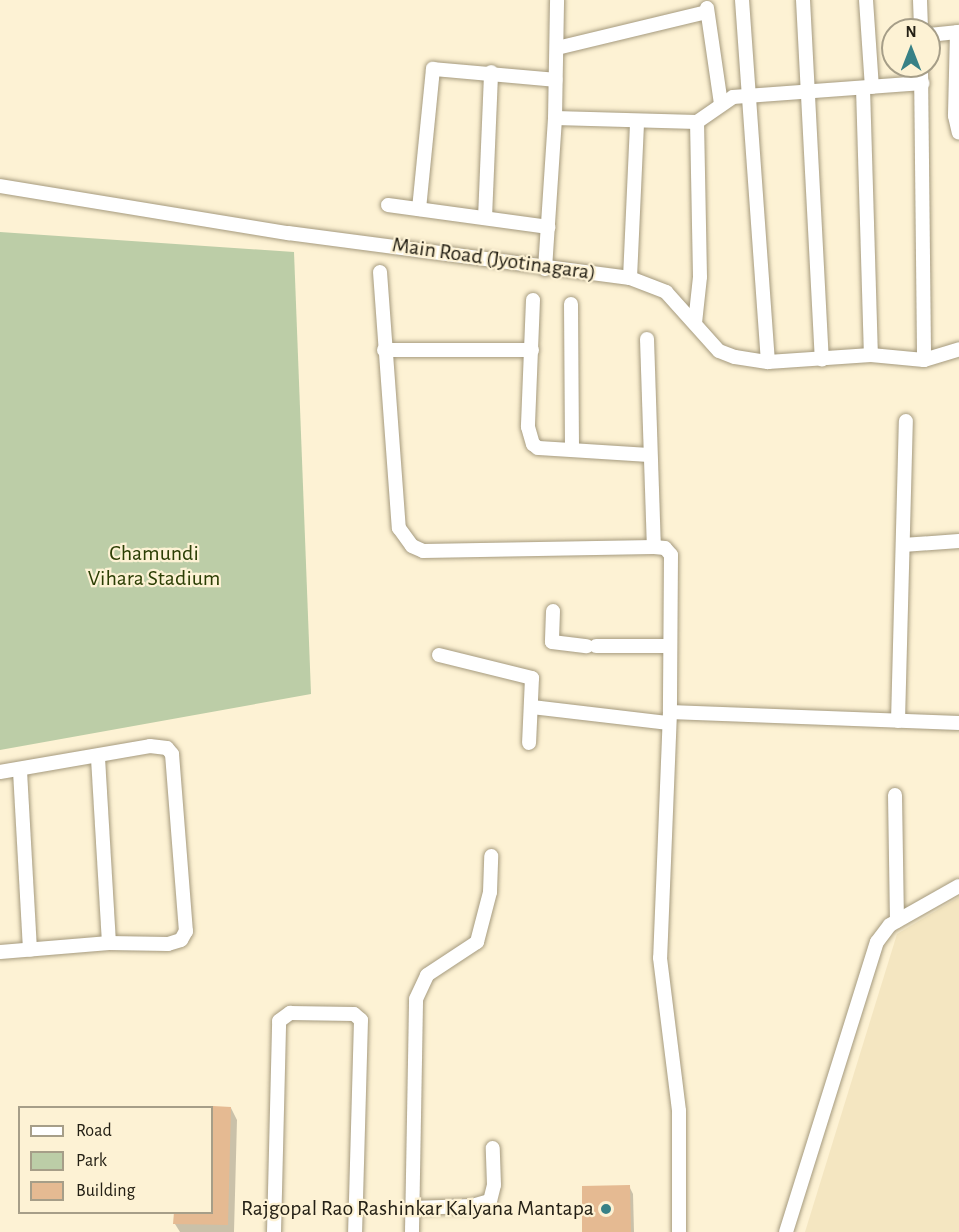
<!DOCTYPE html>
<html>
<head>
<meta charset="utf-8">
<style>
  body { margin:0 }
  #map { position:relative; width:959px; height:1232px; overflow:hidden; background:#fdf2d4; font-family:"Alegreya Sans",sans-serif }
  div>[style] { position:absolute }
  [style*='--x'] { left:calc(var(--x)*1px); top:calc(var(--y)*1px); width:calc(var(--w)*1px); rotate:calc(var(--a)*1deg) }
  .built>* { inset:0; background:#f4e6c1 }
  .green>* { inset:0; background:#bccda7 }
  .shadow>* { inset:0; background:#0003 }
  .building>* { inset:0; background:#e5ba92 }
  .roads { filter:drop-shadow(0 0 2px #a59a7e) drop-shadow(0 0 2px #a59a7e) }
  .minor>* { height:14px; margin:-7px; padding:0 7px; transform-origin:7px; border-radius:7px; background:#fff }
  .dots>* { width:16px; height:16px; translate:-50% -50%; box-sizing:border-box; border:3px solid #fdf2d4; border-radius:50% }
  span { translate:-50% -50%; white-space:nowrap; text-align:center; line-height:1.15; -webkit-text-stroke:4.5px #fdf2d4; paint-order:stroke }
  .street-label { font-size:22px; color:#242015 }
  .park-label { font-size:22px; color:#2b3e04 }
  .poi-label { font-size:22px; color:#242015 }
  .right { translate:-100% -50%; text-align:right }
  .legend { position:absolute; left:18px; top:1106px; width:195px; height:108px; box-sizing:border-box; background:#fdf2d4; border:2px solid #a69e88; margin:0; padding:8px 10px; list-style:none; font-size:18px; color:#242015 }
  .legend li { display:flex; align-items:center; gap:12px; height:30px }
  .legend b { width:30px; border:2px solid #a69e88 }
  .north { position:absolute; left:881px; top:18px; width:60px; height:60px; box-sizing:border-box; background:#fdf2d4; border:2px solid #a69e88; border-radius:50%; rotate:0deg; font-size:16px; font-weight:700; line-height:24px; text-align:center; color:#242015 }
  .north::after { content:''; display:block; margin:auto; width:21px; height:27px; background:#388186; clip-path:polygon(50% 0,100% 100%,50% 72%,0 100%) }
</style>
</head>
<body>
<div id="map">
  <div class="built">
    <i style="clip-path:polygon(959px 897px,959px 1232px,805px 1232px,897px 934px)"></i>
  </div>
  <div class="green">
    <i style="clip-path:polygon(0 232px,294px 252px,311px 694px,0 750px)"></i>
  </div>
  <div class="shadow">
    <i style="clip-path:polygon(231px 1108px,237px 1120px,234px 1232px,180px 1232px,175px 1224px,212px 1212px,212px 1164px)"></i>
    <i style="clip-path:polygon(629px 1186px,633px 1194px,634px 1232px,583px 1232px)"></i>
  </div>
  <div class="building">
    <i style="clip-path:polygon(213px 1106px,231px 1107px,228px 1225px,173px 1224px,174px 1212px,212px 1212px)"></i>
    <i style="clip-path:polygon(630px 1185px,631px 1232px,582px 1232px,582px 1186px)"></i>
  </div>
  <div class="roads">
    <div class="minor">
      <i style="--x:742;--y:0;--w:363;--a:85.9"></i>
      <i style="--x:803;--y:0;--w:360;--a:87"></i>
      <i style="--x:866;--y:0;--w:87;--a:86.1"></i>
      <i style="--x:920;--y:0;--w:30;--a:88"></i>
      <i style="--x:707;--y:8;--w:97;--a:81.7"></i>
      <i style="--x:957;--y:32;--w:84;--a:91.4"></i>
      <i style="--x:955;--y:116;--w:17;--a:77"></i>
      <i style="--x:929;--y:35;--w:30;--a:-6"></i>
      <i style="--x:557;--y:48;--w:154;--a:-13.5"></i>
      <i style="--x:921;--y:66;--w:294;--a:89.4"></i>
      <i style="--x:863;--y:88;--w:267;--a:88.3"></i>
      <i style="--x:555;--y:118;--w:142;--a:1.6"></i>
      <i style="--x:697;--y:122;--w:44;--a:-34.8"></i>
      <i style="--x:733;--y:97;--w:190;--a:-4.2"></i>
      <i style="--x:0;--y:186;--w:292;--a:9.3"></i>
      <i style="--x:288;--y:233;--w:345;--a:7.5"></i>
      <i style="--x:630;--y:278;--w:39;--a:21"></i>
      <i style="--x:666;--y:292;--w:79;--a:48.1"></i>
      <i style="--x:719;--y:351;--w:17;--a:21"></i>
      <i style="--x:735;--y:357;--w:33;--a:9"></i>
      <i style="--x:768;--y:362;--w:103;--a:-3.9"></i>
      <i style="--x:871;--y:355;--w:53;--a:5.4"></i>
      <i style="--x:924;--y:360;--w:37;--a:-17"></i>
      <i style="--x:388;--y:205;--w:162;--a:7.8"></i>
      <i style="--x:419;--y:209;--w:141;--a:-84.3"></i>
      <i style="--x:433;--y:69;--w:123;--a:5.1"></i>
      <i style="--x:485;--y:218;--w:146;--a:-87.6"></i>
      <i style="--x:545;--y:269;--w:151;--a:-86.2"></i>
      <i style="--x:555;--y:118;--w:118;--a:-89"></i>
      <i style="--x:380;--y:272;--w:257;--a:85.8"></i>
      <i style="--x:399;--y:528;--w:22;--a:54"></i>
      <i style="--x:412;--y:546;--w:12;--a:24"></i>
      <i style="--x:423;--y:551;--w:231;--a:-1"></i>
      <i style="--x:654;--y:547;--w:11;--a:5"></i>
      <i style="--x:665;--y:548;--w:9;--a:49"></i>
      <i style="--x:671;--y:555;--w:157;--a:90.4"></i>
      <i style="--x:670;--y:712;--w:246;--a:92.3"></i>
      <i style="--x:660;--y:958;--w:154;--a:82.9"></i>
      <i style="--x:679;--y:1111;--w:121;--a:90"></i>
      <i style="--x:630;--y:278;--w:156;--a:-87.4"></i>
      <i style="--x:533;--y:300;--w:127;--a:92.3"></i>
      <i style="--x:528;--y:427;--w:18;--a:74"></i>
      <i style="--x:533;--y:444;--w:6;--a:39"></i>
      <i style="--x:538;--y:448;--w:112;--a:3.6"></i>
      <i style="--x:571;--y:304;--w:145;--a:89.6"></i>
      <i style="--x:695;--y:323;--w:46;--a:-83.8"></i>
      <i style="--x:700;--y:277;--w:155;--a:-91.1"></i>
      <i style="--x:647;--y:339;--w:208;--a:88.1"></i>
      <i style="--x:384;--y:350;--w:148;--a:0"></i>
      <i style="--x:903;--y:545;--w:56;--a:-4.1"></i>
      <i style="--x:553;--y:611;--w:31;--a:92"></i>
      <i style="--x:552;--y:642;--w:35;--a:7"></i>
      <i style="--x:596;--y:646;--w:74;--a:0"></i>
      <i style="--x:439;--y:655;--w:96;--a:13.9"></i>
      <i style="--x:532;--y:678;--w:65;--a:92.6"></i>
      <i style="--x:532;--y:707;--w:138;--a:6.7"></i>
      <i style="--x:670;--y:712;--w:289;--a:2.2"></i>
      <i style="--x:898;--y:721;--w:300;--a:-88.5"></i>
      <i style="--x:98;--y:758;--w:185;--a:86.6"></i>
      <i style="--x:20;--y:771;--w:179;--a:86.8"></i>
      <i style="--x:0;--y:772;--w:152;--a:-9.8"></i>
      <i style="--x:150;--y:746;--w:17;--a:7"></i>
      <i style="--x:167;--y:748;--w:8;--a:50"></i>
      <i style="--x:172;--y:754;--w:178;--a:85.5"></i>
      <i style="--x:186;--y:931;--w:10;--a:119"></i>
      <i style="--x:181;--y:940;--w:14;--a:163"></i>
      <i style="--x:168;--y:944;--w:59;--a:-179"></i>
      <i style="--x:109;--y:943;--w:109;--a:175.3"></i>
      <i style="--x:895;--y:795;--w:126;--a:89.1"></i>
      <i style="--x:412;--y:1208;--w:60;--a:-1.9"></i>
      <i style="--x:472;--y:1206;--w:19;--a:-16"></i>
      <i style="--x:490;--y:1201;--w:16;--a:-76"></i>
      <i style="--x:494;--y:1185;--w:37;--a:-92"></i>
      <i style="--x:274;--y:1232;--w:211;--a:-88.6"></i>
      <i style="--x:279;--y:1021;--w:14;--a:-36"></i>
      <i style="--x:290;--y:1013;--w:64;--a:0.9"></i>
      <i style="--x:354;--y:1014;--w:9;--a:41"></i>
      <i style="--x:361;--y:1020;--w:212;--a:91.6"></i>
      <i style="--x:412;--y:1232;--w:233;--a:-89"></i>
      <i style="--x:416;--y:999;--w:26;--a:-65"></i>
      <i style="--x:427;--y:975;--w:60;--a:-33.4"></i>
      <i style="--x:477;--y:942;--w:52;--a:-75.4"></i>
      <i style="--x:490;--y:892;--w:36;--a:-88"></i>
      <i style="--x:786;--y:1232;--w:304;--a:-72.6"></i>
      <i style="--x:877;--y:942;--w:21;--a:-53"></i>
      <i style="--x:890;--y:925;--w:79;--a:-29.5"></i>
    </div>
  </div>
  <div class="dots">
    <i style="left:606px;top:1209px;background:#388186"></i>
  </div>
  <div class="street-label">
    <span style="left:494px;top:259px;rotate:8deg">Main Road (Jyotinagara)</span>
  </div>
  <div class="park-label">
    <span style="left:154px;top:566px">Chamundi<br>Vihara Stadium</span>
  </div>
  <div class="poi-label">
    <span class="right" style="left:594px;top:1209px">Rajgopal Rao Rashinkar Kalyana Mantapa</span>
  </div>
  <ul class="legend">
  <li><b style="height:8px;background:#fff"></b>Road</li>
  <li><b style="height:16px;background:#bccda7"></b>Park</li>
  <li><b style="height:16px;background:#e5ba92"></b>Building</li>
  </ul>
  <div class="north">N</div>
</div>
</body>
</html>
